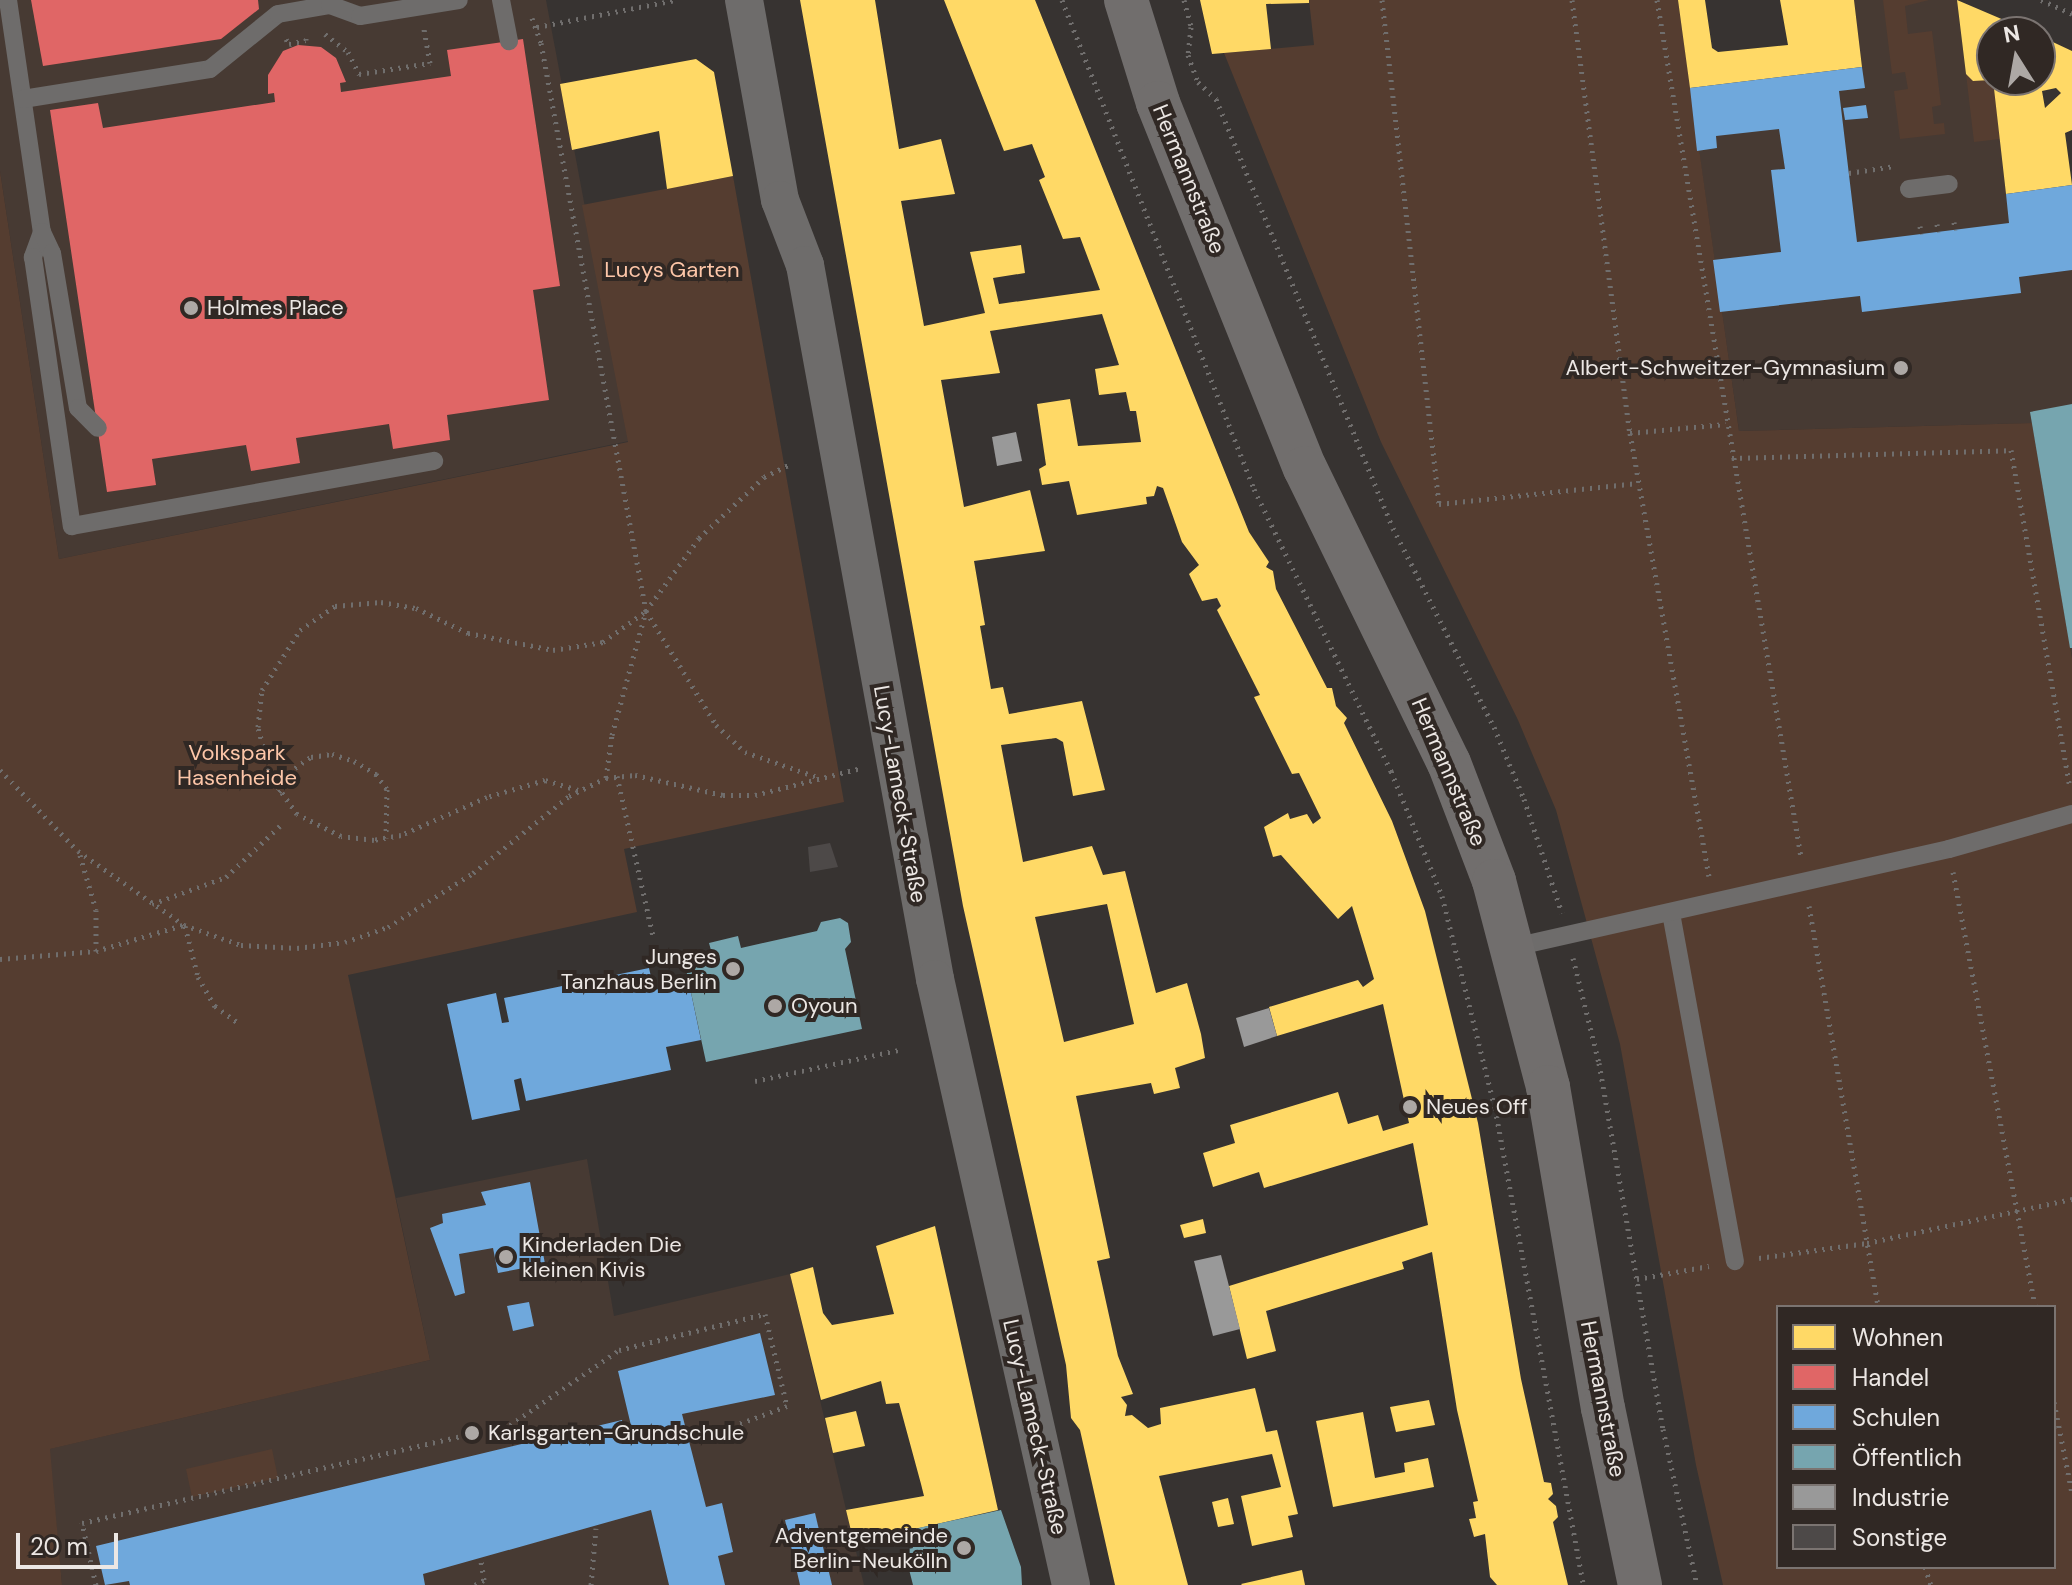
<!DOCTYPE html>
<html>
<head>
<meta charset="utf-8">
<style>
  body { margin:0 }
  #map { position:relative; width:2072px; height:1585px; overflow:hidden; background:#373331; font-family:"DM Sans",sans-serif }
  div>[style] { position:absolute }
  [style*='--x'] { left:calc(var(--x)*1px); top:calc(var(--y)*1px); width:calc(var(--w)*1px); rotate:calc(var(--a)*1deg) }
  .built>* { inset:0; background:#473a33 }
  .green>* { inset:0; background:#553d30 }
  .homes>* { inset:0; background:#ffd966 }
  .shops>* { inset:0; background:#e06666 }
  .schools>* { inset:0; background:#6fa8dc }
  .public>* { inset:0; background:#76a5af }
  .industry>* { inset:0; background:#999 }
  .building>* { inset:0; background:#4d4948 }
  .path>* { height:5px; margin-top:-2.5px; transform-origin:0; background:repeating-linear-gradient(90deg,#706e6d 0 2px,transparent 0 8px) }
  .service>* { height:18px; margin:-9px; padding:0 9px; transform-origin:9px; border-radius:9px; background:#6e6c6b }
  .minor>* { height:38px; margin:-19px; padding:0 19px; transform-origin:19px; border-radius:19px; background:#6e6c6b }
  .secondary>* { height:44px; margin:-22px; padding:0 22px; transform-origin:22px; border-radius:22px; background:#716e6d }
  .dots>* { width:22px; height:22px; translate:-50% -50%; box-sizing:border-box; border:4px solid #302824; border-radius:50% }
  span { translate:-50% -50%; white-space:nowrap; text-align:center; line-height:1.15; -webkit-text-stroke:8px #302824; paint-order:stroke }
  .street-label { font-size:22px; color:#ece7e4 }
  .park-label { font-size:22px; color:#fdc6a8 }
  .poi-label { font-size:22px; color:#ece7e4 }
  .left { translate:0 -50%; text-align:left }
  .right { translate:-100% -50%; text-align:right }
  .legend { position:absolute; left:1776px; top:1305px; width:280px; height:264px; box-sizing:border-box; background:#302824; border:2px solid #7b7471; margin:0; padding:10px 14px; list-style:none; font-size:24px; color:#ece7e4 }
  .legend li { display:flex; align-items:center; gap:16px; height:40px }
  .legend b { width:40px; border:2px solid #7b7471 }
  .north { position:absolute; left:1976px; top:16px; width:80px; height:80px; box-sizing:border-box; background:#302824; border:2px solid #7b7471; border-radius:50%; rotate:349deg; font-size:22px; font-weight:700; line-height:32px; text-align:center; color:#ece7e4 }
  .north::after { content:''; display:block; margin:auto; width:28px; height:36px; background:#ada8a5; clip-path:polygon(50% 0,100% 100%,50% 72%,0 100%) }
  .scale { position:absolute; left:16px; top:1533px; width:102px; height:36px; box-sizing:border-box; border:4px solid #ece7e4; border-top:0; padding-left:10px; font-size:24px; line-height:28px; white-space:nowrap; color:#ece7e4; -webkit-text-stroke:6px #302824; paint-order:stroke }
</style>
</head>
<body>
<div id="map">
  <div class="built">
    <i style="clip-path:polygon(0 0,546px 0,629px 441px,59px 559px,0 171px)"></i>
    <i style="clip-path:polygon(1854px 0,1957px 0,1966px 74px,1973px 81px,1993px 80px,2006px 193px,2072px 185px,2072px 658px,2032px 423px,1739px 431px,1690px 88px,1862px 67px)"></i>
    <i style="clip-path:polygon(587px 1159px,614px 1316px,790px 1274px,864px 1585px,62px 1585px,49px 1449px,430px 1360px,396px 1198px)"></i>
  </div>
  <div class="green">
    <i style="clip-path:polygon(evenodd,1309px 0,1678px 0,1739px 431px,2032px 423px,2072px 658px,2072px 1585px,1723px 1585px,1696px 1465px,1620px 1044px,1556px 810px,1518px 720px,1381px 442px,1224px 53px,1314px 45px,1309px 0,1778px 1307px,2054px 1307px,2054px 1567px,1778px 1567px,1778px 1307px)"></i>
    <i style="clip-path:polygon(1883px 0,1929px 0,1905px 6px,1908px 34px,1932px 31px,1941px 105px,1932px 107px,1934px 124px,1944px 123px,1945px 134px,1900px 139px,1894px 91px,1908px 89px,1905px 72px,1892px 74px)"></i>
    <i style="clip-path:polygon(1966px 74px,1973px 81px,1993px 80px,2000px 139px,1974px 142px)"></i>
    <i style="clip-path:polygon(0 171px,59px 559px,628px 442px,582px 205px,733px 176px,844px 802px,624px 849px,637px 912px,348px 975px,430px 1360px,50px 1449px,62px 1585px,0 1585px)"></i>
    <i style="clip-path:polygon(272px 1449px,278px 1478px,192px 1497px,186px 1469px)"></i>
  </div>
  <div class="homes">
    <i style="clip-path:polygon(evenodd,800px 0,875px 0,899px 149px,941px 139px,955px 194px,901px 201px,924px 326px,985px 313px,970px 252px,1021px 245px,1025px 273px,993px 278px,999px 304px,1100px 290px,1080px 237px,1063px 239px,1039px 180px,1045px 177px,1032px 144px,1004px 151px,944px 0,1035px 0,1249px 532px,1269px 562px,1266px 567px,1273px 571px,1276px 589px,1327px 688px,1332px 688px,1336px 706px,1347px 718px,1344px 723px,1392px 821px,1425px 911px,1478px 1123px,1521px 1379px,1544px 1482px,1551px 1483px,1553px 1494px,1548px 1499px,1556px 1506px,1558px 1517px,1553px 1522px,1568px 1585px,1497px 1585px,1490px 1577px,1485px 1534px,1474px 1537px,1469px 1519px,1476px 1518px,1473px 1502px,1478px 1501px,1457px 1410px,1432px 1252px,1402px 1262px,1404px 1269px,1266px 1311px,1276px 1351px,1247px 1359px,1229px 1286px,1428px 1225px,1413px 1143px,1264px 1188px,1259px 1172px,1213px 1187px,1203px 1153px,1235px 1143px,1230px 1125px,1338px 1092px,1348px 1124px,1378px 1115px,1383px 1131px,1409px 1123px,1383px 1004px,1277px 1036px,1269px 1007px,1358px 980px,1363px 987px,1374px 979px,1352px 906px,1338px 919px,1281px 855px,1273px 857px,1264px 827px,1288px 813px,1290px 819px,1307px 814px,1313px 824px,1321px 818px,1299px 773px,1292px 774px,1254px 697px,1260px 695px,1217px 610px,1221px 606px,1217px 598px,1202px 601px,1189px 574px,1199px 565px,1182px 542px,1163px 488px,1157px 486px,1154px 496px,1146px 497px,1147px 504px,1077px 515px,1069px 481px,1042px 485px,1039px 469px,1046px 465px,1037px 404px,1070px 399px,1078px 446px,1141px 442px,1136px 411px,1130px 411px,1126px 392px,1099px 395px,1095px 369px,1119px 365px,1102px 314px,990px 331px,1000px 373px,941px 380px,964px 507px,1030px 490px,1045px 551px,974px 561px,985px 625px,980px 626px,991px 689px,1003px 687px,1009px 714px,1082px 701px,1105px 790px,1073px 796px,1063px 742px,1056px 738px,1001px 745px,1023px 862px,1092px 846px,1103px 875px,1125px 871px,1156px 993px,1187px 983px,1201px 1034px,1205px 1058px,1175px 1068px,1180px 1088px,1154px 1094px,1151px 1083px,1076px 1096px,1110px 1258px,1097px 1261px,1118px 1356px,1133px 1394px,1121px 1397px,1127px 1405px,1125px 1416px,1132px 1415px,1148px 1428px,1161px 1424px,1160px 1408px,1255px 1388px,1266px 1432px,1277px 1430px,1298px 1514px,1288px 1516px,1293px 1537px,1252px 1546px,1241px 1496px,1281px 1487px,1272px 1454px,1159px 1476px,1188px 1585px,1115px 1585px,1080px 1430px,1071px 1418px,1066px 1365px,963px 906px,800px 0,1107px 904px,1134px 1024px,1064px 1042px,1035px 917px,1107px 904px)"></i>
    <i style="clip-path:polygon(1200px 0,1309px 0,1309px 3px,1266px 4px,1271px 49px,1212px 54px)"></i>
    <i style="clip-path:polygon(1678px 0,1705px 0,1712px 48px,1718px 52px,1788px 45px,1780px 0,1854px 0,1862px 67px,1690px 88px)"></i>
    <i style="clip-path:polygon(1957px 0,2032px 32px,1992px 32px,1992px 80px,1973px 81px,1966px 74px)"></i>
    <i style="clip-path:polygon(evenodd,2040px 36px,2072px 51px,2072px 130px,2065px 133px,2072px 185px,2006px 194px,1993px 80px,2040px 80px,2040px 36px,2056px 88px,2061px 93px,2045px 108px,2042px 91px,2056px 88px)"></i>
    <i style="clip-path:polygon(696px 59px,714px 72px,733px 176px,667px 189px,659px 131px,572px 150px,560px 84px)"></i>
    <i style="clip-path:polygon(1203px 1219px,1206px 1233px,1184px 1238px,1180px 1225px)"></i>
    <i style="clip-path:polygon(935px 1226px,998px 1510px,854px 1543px,846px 1510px,924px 1496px,921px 1484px,899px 1403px,886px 1404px,881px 1381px,821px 1400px,790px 1274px,813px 1267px,823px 1313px,832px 1325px,894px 1314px,876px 1246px)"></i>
    <i style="clip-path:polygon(1429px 1400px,1435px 1425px,1396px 1432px,1390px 1407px)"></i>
    <i style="clip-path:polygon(856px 1411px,865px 1446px,833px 1453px,825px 1418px)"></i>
    <i style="clip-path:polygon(1363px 1412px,1375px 1478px,1405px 1472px,1404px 1463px,1428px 1458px,1434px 1487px,1333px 1507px,1316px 1421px)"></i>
    <i style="clip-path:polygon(1228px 1498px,1234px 1524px,1218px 1527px,1212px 1502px)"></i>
    <i style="clip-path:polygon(1302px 1570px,1305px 1585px,1242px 1585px,1241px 1584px)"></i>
  </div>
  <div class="shops">
    <i style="clip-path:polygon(31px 0,258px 0,259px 9px,221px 39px,43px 66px)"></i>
    <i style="clip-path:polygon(523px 39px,560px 286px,533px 290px,549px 400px,447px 415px,450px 440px,393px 449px,389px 424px,296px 438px,300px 463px,251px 471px,246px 445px,152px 459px,156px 485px,107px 492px,50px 110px,98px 103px,103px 128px,275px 102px,274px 93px,268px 94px,268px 75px,283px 51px,298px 45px,321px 47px,336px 58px,346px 82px,340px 83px,341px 92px,451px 76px,447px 50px)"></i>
  </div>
  <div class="schools">
    <i style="clip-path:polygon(1862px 67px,1865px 88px,1839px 91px,1857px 242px,2009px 223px,2006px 194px,2072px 185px,2072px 270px,2019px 277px,2021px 293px,1862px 312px,1860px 296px,1720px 312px,1713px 260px,1781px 252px,1771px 170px,1785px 169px,1779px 129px,1716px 136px,1717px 148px,1697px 151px,1690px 88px)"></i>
    <i style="clip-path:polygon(1866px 105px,1868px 118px,1845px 120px,1843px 108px)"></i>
    <i style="clip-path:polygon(649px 968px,654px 990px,689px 983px,701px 1040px,666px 1047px,671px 1070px,526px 1101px,521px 1078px,514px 1080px,520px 1110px,472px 1120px,447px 1004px,496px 993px,502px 1023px,509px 1022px,504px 998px)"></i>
    <i style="clip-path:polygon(530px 1182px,545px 1264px,498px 1273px,493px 1248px,459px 1254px,465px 1293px,455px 1296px,430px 1228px,443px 1223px,442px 1214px,486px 1205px,481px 1192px)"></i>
    <i style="clip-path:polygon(529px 1302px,534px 1326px,513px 1331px,507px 1306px)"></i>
    <i style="clip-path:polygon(760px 1333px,775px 1395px,682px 1414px,706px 1507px,722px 1503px,733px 1552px,718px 1556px,725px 1585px,669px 1585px,651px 1510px,423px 1574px,425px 1585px,130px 1585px,129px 1581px,105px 1585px,96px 1546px,622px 1420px,625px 1436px,633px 1434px,618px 1371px)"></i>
    <i style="clip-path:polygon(815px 1513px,832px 1585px,800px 1585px,785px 1520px)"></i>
  </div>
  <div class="public">
    <i style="clip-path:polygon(2072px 404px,2072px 648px,2070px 648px,2030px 412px)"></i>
    <i style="clip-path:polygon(840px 918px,848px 923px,851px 942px,845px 949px,862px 1029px,706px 1062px,684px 960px,712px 954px,709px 943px,738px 936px,741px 948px,817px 931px,821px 922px)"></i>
    <i style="clip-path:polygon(1001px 1510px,1021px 1567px,1022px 1585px,913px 1585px,904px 1550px,913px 1548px,909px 1530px)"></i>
  </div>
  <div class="industry">
    <i style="clip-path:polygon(1016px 432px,1022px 461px,997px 466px,992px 437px)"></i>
    <i style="clip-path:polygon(1269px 1008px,1277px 1036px,1244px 1047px,1236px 1018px)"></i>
    <i style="clip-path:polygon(1221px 1255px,1240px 1329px,1213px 1336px,1194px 1261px)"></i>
  </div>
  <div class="building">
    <i style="clip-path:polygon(830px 843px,838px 867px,810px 872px,808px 847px)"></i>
  </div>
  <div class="path">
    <i style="--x:1062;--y:0;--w:525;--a:68.56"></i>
    <i style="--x:1254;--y:489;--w:314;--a:64.1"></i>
    <i style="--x:1391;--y:771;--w:135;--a:67.8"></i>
    <i style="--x:1442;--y:896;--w:219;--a:76"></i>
    <i style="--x:1495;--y:1108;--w:485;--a:79.5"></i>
    <i style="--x:1184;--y:0;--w:28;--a:75"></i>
    <i style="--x:1191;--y:27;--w:28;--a:96"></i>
    <i style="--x:1188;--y:55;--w:29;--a:70"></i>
    <i style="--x:1198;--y:82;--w:25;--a:43"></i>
    <i style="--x:1216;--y:99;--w:464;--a:67.6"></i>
    <i style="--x:1393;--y:528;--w:223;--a:63.1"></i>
    <i style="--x:1494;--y:727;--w:78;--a:67.4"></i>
    <i style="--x:1524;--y:799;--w:120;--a:71.6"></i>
    <i style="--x:1382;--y:0;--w:507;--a:83.55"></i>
    <i style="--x:1439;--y:504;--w:200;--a:-6"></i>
    <i style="--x:1572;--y:0;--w:437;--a:82.4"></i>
    <i style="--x:1630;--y:433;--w:450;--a:79.9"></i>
    <i style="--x:1657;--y:0;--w:869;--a:80.46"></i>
    <i style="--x:2041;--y:0;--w:34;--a:24"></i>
    <i style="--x:532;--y:18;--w:27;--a:70"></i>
    <i style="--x:541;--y:43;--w:578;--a:79.53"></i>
    <i style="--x:646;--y:611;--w:134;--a:58.4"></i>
    <i style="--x:716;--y:725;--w:40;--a:43"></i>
    <i style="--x:745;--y:752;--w:79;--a:19.1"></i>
    <i style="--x:537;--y:27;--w:142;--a:-11"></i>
    <i style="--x:325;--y:34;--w:29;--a:38"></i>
    <i style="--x:348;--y:52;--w:25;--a:63"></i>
    <i style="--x:359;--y:74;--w:72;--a:-8.8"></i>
    <i style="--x:430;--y:63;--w:36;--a:-100"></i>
    <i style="--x:286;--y:39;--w:6;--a:59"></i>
    <i style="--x:289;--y:44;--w:17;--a:-13"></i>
    <i style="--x:306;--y:40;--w:6;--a:-90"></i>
    <i style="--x:1849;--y:173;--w:47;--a:-8.7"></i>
    <i style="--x:1954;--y:222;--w:8;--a:83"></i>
    <i style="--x:1937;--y:224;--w:8;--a:83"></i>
    <i style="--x:1920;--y:226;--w:8;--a:83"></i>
    <i style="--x:1630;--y:433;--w:96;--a:-5.4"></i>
    <i style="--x:1732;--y:458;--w:279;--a:-1.6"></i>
    <i style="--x:2011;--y:450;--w:343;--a:80.1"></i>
    <i style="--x:0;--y:770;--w:112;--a:46.1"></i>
    <i style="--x:78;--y:851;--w:129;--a:34.9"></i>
    <i style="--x:184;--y:925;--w:60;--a:19.3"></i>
    <i style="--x:241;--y:945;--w:56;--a:3.1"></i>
    <i style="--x:297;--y:948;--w:48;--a:-7.1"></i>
    <i style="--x:345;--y:942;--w:46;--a:-19.2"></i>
    <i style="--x:388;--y:927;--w:101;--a:-32.4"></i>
    <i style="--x:473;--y:873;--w:123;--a:-38.7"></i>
    <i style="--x:569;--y:796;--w:41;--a:-25.9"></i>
    <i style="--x:606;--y:778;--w:29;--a:-6"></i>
    <i style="--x:635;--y:775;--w:90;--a:12.8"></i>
    <i style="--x:723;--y:795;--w:32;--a:0"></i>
    <i style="--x:755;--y:795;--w:109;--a:-14.3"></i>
    <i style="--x:617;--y:776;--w:164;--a:77.3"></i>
    <i style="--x:606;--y:778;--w:43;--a:-82.1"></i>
    <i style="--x:612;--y:735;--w:129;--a:-74.7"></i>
    <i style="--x:646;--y:611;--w:90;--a:-54"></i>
    <i style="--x:699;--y:538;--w:89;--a:-43.2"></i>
    <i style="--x:764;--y:477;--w:30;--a:-26"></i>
    <i style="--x:578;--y:790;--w:34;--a:-163"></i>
    <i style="--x:545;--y:780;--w:60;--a:163.7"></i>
    <i style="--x:487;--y:797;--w:94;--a:156.2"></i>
    <i style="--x:401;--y:835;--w:27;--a:170"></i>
    <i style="--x:374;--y:840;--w:33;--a:-173"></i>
    <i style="--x:341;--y:836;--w:49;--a:-153.4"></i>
    <i style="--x:297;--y:814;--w:45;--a:-125.1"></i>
    <i style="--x:271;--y:777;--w:52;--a:-104.6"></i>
    <i style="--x:258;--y:727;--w:37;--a:-84"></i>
    <i style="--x:262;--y:690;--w:71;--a:-57.7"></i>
    <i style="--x:300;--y:630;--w:42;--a:-34.4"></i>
    <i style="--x:335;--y:606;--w:46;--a:-5"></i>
    <i style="--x:381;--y:602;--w:36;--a:10"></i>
    <i style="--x:416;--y:608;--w:58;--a:25.7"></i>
    <i style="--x:468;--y:633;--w:87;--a:11.3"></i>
    <i style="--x:553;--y:650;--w:51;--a:-9.1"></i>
    <i style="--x:603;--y:642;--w:53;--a:-35.8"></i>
    <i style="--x:279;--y:792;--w:29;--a:-56"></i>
    <i style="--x:295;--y:768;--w:19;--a:-35"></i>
    <i style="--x:311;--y:757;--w:21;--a:-8"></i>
    <i style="--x:332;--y:754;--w:23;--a:18"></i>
    <i style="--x:354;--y:761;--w:26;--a:31"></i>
    <i style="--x:376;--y:774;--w:19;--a:54"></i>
    <i style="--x:387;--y:789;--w:49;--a:91.2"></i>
    <i style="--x:80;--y:855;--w:57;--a:73.8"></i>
    <i style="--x:96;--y:910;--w:41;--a:90"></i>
    <i style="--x:1953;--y:872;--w:443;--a:79.3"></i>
    <i style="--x:152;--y:904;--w:79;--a:-20"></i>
    <i style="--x:226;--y:877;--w:79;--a:-43.5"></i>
    <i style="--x:1809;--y:906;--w:407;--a:80.2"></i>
    <i style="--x:185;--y:926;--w:53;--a:75.7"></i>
    <i style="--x:198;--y:977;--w:34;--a:60"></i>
    <i style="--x:215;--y:1006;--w:27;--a:36"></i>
    <i style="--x:1573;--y:958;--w:108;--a:76.1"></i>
    <i style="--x:1599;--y:1063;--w:372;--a:80.1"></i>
    <i style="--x:1663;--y:1429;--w:160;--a:77.7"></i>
    <i style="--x:0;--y:959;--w:96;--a:-4.8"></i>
    <i style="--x:96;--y:951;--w:91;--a:-16.6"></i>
    <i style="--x:755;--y:1081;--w:151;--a:-12.2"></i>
    <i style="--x:1759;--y:1258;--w:109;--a:-7.9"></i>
    <i style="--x:1867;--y:1243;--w:210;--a:-12.1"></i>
    <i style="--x:1637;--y:1279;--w:73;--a:-10.2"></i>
    <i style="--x:2054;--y:1402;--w:93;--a:78.8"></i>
    <i style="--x:1925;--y:1567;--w:19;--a:72"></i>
    <i style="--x:96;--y:1585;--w:64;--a:-102.7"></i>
    <i style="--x:82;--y:1523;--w:439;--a:-12.9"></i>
    <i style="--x:510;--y:1425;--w:132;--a:-34.5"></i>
    <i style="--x:619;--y:1350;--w:150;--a:-13.9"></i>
    <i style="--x:765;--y:1314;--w:95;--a:76.6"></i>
    <i style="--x:787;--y:1406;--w:51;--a:159.4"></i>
    <i style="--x:475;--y:1585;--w:10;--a:-29"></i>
    <i style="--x:484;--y:1580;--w:19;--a:-99"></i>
    <i style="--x:591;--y:1585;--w:57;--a:-85"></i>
  </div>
  <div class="service">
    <i style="--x:8;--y:0;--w:234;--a:81.7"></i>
    <i style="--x:42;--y:232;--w:27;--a:110"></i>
    <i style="--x:33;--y:257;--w:272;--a:81.8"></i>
    <i style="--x:72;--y:526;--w:368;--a:-10.2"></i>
    <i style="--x:501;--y:0;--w:42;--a:79"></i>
    <i style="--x:23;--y:99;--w:189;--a:-9.1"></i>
    <i style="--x:210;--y:69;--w:87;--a:-39"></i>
    <i style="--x:278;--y:14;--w:53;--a:-9.8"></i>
    <i style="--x:330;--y:5;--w:32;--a:20"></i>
    <i style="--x:360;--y:16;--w:100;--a:-9.2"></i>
    <i style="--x:1909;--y:189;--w:40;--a:-7.1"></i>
    <i style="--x:42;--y:232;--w:23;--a:65"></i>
    <i style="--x:52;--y:253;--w:157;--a:80.5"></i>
    <i style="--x:78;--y:408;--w:28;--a:45"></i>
    <i style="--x:1671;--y:913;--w:354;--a:79.6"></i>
    <i style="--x:1514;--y:947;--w:446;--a:-12.7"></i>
    <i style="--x:1949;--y:849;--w:128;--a:-15.9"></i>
  </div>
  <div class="minor">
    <i style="--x:744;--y:0;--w:203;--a:79.8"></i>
    <i style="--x:780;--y:200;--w:70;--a:69"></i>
    <i style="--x:805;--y:265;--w:726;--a:79.68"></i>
    <i style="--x:935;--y:979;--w:621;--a:77.35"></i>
  </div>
  <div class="secondary">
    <i style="--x:1126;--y:0;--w:108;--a:72.7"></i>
    <i style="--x:1158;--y:103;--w:393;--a:68.1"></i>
    <i style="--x:1305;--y:468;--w:328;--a:64"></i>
    <i style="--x:1449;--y:763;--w:126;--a:69.1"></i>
    <i style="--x:1494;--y:881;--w:213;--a:75.3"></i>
    <i style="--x:1548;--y:1087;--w:326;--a:80.3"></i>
    <i style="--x:1603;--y:1408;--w:181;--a:78.2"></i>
  </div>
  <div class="dots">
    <i style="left:191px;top:308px;background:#ada8a5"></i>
    <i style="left:1901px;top:368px;background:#ada8a5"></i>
    <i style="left:733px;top:969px;background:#ada8a5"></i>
    <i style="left:775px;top:1006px;background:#ada8a5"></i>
    <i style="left:1410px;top:1107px;background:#ada8a5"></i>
    <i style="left:506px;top:1257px;background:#ada8a5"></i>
    <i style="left:472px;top:1433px;background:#ada8a5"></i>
    <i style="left:964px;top:1548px;background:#ada8a5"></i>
  </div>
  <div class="street-label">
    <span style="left:1189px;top:179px;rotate:68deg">Hermannstraße</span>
    <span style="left:1449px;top:772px;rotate:67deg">Hermannstraße</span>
    <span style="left:900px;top:794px;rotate:80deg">Lucy-Lameck-Straße</span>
    <span style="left:1603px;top:1399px;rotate:79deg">Hermannstraße</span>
    <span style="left:1035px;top:1427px;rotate:77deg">Lucy-Lameck-Straße</span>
  </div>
  <div class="park-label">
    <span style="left:672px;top:270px">Lucys Garten</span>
    <span style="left:237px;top:765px">Volkspark<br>Hasenheide</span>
  </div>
  <div class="poi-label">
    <span class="left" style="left:207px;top:308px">Holmes Place</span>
    <span class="right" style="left:1885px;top:368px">Albert-Schweitzer-Gymnasium</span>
    <span class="right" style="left:717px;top:969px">Junges<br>Tanzhaus Berlin</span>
    <span class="left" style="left:791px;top:1006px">Oyoun</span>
    <span class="left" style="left:1426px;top:1107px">Neues Off</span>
    <span class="left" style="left:522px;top:1257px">Kinderladen Die<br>kleinen Kivis</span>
    <span class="left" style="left:488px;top:1433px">Karlsgarten-Grundschule</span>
    <span class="right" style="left:948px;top:1548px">Adventgemeinde<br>Berlin-Neukölln</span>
  </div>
  <ul class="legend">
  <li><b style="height:22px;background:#ffd966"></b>Wohnen</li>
  <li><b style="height:22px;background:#e06666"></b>Handel</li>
  <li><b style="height:22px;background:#6fa8dc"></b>Schulen</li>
  <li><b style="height:22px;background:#76a5af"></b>Öffentlich</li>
  <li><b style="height:22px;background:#999"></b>Industrie</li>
  <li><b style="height:22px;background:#4d4948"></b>Sonstige</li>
  </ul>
  <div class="north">N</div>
  <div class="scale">20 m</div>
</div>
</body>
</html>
